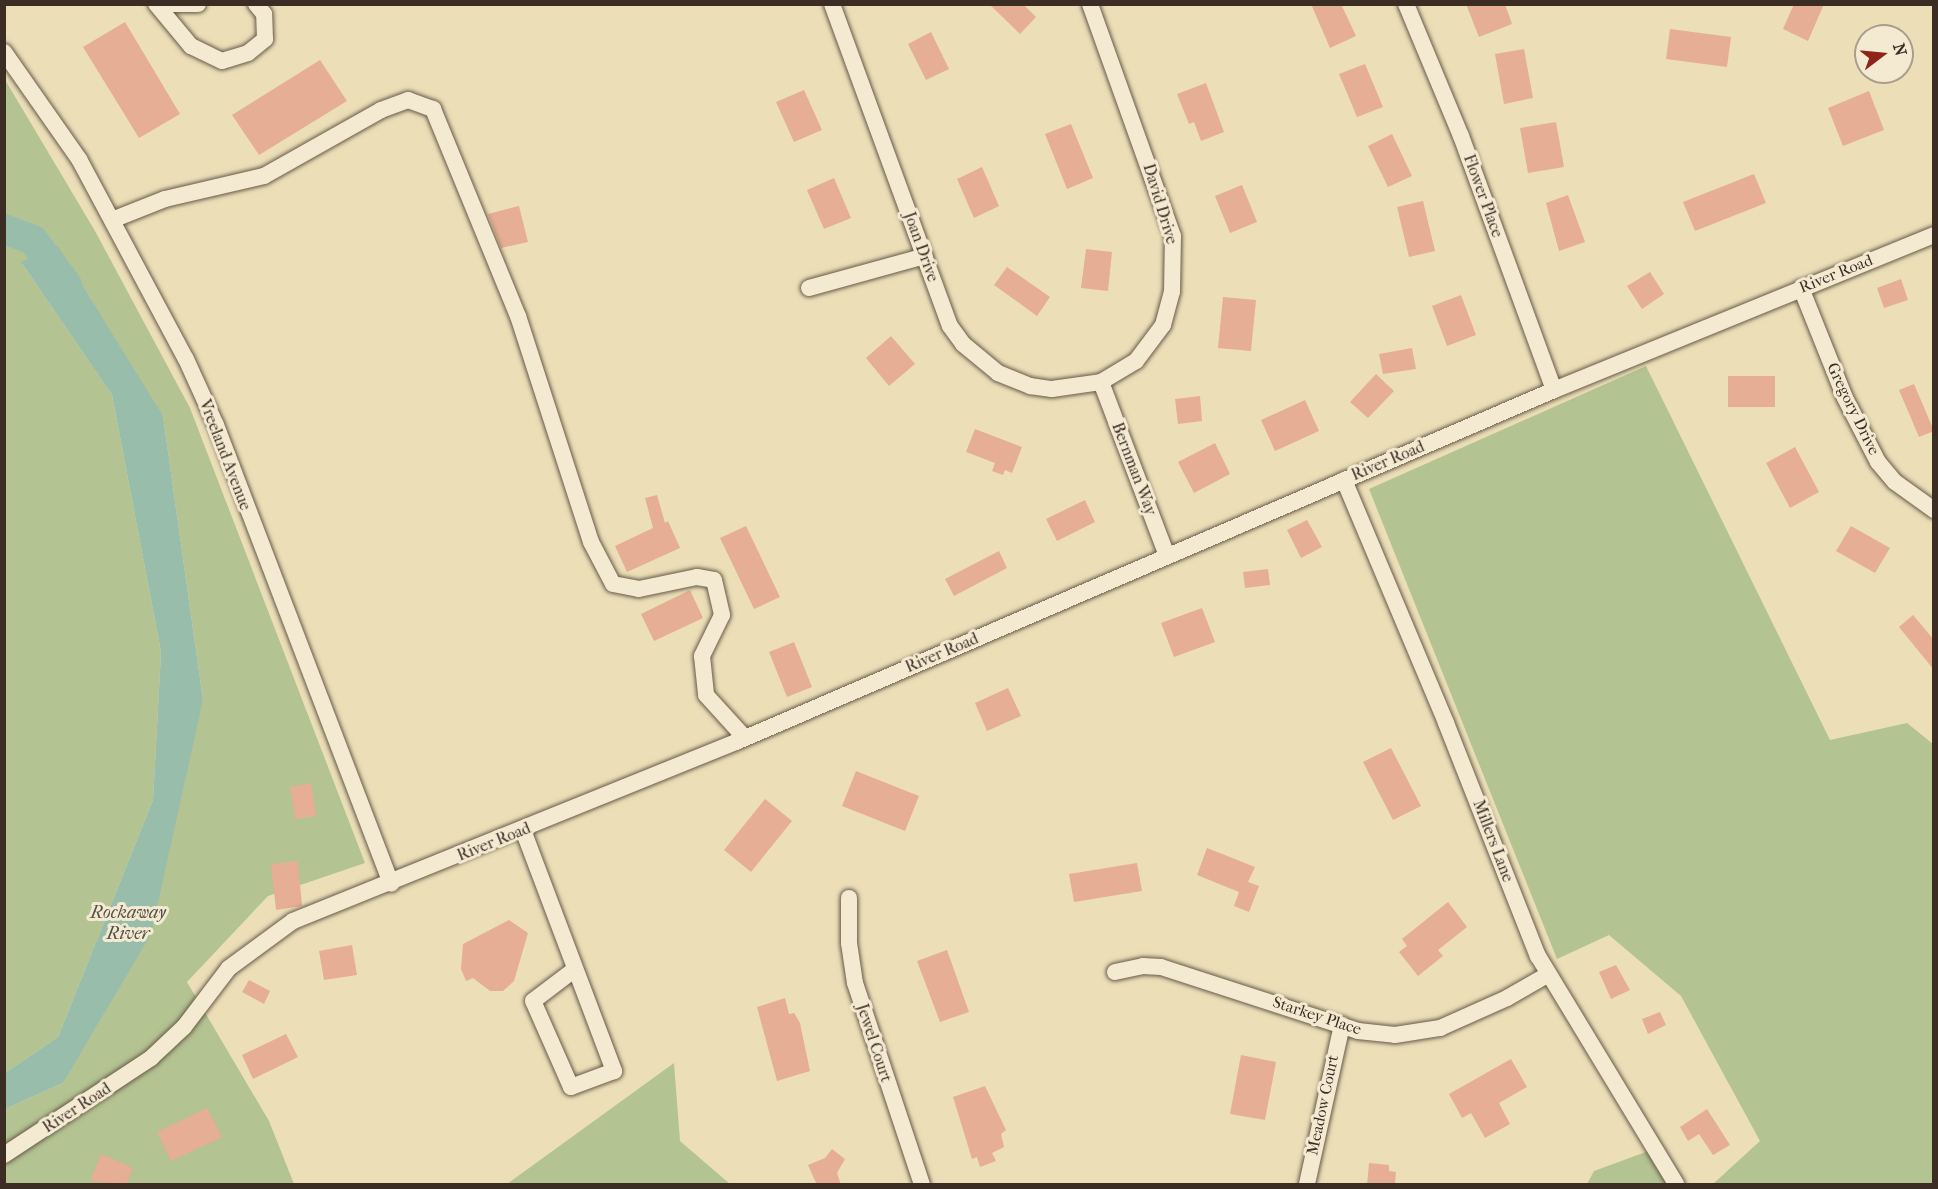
<!DOCTYPE html>
<html>
<head>
<meta charset="utf-8">
<style>
  body { margin:0 }
  #map { position:relative; width:1938px; height:1189px; overflow:hidden; background:#ecdfb8; font-family:"IM FELL French Canon",serif }
  div>[style] { position:absolute }
  [style*='--x'] { left:calc(var(--x)*1px); top:calc(var(--y)*1px); width:calc(var(--w)*1px); rotate:calc(var(--a)*1deg) }
  .green>* { inset:0; background:#b3c392 }
  .water>* { inset:0; background:#99bdab }
  .river>* { height:30px; margin:-15px; padding:0 15px; transform-origin:15px; border-radius:15px; background:#99bdab }
  .building>* { inset:0; background:#e6ae94 }
  .roads { filter:drop-shadow(0 0 2px #675a49) drop-shadow(0 0 2px #675a49) }
  .minor>* { height:16px; margin:-8px; padding:0 8px; transform-origin:8px; border-radius:8px; background:#f3ead1 }
  span { translate:-50% -50%; white-space:nowrap; text-align:center; line-height:1.15; -webkit-text-stroke:6px #f3ead1; paint-order:stroke }
  .street-label { font-size:16px; color:#3b2d24 }
  .water-label { font-size:18px; color:#525146; font-style:italic }
  .frame { position:absolute; inset:0; border:6px solid #3b2d24; pointer-events:none }
  .north { position:absolute; left:1854px; top:24px; width:60px; height:60px; box-sizing:border-box; background:#f3ead1; border:2px solid #a99e8c; border-radius:50%; rotate:74deg; font-size:16px; font-weight:700; line-height:24px; text-align:center; color:#3b2d24 }
  .north::after { content:''; display:block; margin:auto; width:21px; height:27px; background:#8f2418; clip-path:polygon(50% 0,100% 100%,50% 72%,0 100%) }
</style>
</head>
<body>
<div id="map">
  <div class="green">
    <i style="clip-path:polygon(4px 78px,95px 231px,190px 408px,365px 863px,268px 896px,187px 982px,269px 1121px,294px 1184px,5px 1184px,5px 1109px,63px 1083px,203px 700px,163px 416px,21px 262px,112px 395px,161px 652px,153px 800px,58px 1037px,5px 1073px)"></i>
    <i style="clip-path:polygon(1646px 366px,1830px 740px,1907px 723px,1933px 744px,1933px 1184px,1713px 1184px,1760px 1141px,1681px 996px,1609px 935px,1557px 959px,1369px 489px)"></i>
    <i style="clip-path:polygon(674px 1063px,680px 1141px,730px 1184px,507px 1184px)"></i>
    <i style="clip-path:polygon(1654px 1149px,1677px 1184px,1587px 1184px,1594px 1171px)"></i>
  </div>
  <div class="water">
    <i style="clip-path:polygon(58px 246px,163px 416px,203px 700px,151px 934px,63px 1083px,5px 1109px,5px 1073px,58px 1037px,153px 800px,161px 652px,112px 395px,21px 262px)"></i>
  </div>
  <div class="river">
    <i style="--x:4;--y:229;--w:31;--a:21"></i>
    <i style="--x:33;--y:240;--w:56;--a:52.9"></i>
  </div>
  <div class="building">
    <i style="clip-path:polygon(989px 4px,1023px 4px,1036px 17px,1020px 34px)"></i>
    <i style="clip-path:polygon(1311px 4px,1341px 4px,1356px 36px,1330px 48px)"></i>
    <i style="clip-path:polygon(1466px 4px,1505px 4px,1512px 24px,1479px 37px)"></i>
    <i style="clip-path:polygon(1794px 4px,1824px 4px,1808px 41px,1783px 29px)"></i>
    <i style="clip-path:polygon(125px 22px,180px 114px,139px 138px,83px 47px)"></i>
    <i style="clip-path:polygon(1670px 29px,1731px 37px,1727px 67px,1666px 59px)"></i>
    <i style="clip-path:polygon(931px 32px,949px 69px,926px 80px,908px 44px)"></i>
    <i style="clip-path:polygon(1524px 49px,1533px 98px,1504px 104px,1495px 54px)"></i>
    <i style="clip-path:polygon(320px 60px,347px 101px,259px 155px,232px 115px)"></i>
    <i style="clip-path:polygon(1365px 64px,1383px 107px,1357px 117px,1339px 74px)"></i>
    <i style="clip-path:polygon(1206px 83px,1224px 132px,1201px 141px,1194px 122px,1189px 124px,1177px 94px)"></i>
    <i style="clip-path:polygon(804px 90px,822px 130px,794px 142px,776px 102px)"></i>
    <i style="clip-path:polygon(1869px 91px,1884px 130px,1843px 146px,1828px 108px)"></i>
    <i style="clip-path:polygon(1556px 122px,1564px 167px,1528px 173px,1520px 128px)"></i>
    <i style="clip-path:polygon(1071px 124px,1093px 178px,1067px 189px,1045px 134px)"></i>
    <i style="clip-path:polygon(1392px 134px,1412px 176px,1388px 187px,1368px 146px)"></i>
    <i style="clip-path:polygon(982px 167px,999px 206px,974px 218px,957px 179px)"></i>
    <i style="clip-path:polygon(1754px 174px,1766px 203px,1695px 231px,1683px 202px)"></i>
    <i style="clip-path:polygon(834px 178px,851px 218px,824px 229px,807px 190px)"></i>
    <i style="clip-path:polygon(1242px 185px,1257px 222px,1230px 233px,1215px 196px)"></i>
    <i style="clip-path:polygon(1568px 195px,1585px 242px,1559px 251px,1546px 203px)"></i>
    <i style="clip-path:polygon(1423px 201px,1435px 251px,1409px 257px,1397px 207px)"></i>
    <i style="clip-path:polygon(519px 206px,528px 242px,501px 248px,488px 214px)"></i>
    <i style="clip-path:polygon(1086px 249px,1112px 252px,1108px 291px,1081px 288px)"></i>
    <i style="clip-path:polygon(1007px 267px,1050px 297px,1037px 316px,994px 285px)"></i>
    <i style="clip-path:polygon(1650px 272px,1664px 294px,1642px 309px,1627px 286px)"></i>
    <i style="clip-path:polygon(1901px 279px,1908px 300px,1884px 308px,1877px 288px)"></i>
    <i style="clip-path:polygon(1461px 295px,1476px 335px,1447px 346px,1432px 306px)"></i>
    <i style="clip-path:polygon(1223px 297px,1256px 300px,1251px 351px,1218px 348px)"></i>
    <i style="clip-path:polygon(891px 336px,915px 364px,889px 386px,866px 358px)"></i>
    <i style="clip-path:polygon(1412px 348px,1416px 369px,1383px 374px,1379px 354px)"></i>
    <i style="clip-path:polygon(1376px 374px,1394px 391px,1368px 418px,1350px 402px)"></i>
    <i style="clip-path:polygon(1728px 376px,1775px 376px,1775px 407px,1728px 407px)"></i>
    <i style="clip-path:polygon(1914px 384px,1934px 431px,1919px 437px,1899px 390px)"></i>
    <i style="clip-path:polygon(1200px 396px,1202px 421px,1178px 424px,1175px 399px)"></i>
    <i style="clip-path:polygon(1305px 400px,1319px 431px,1275px 451px,1261px 420px)"></i>
    <i style="clip-path:polygon(975px 429px,1022px 447px,1012px 473px,1005px 470px,1003px 475px,992px 471px,995px 463px,966px 452px)"></i>
    <i style="clip-path:polygon(1215px 443px,1230px 474px,1194px 493px,1178px 462px)"></i>
    <i style="clip-path:polygon(1795px 447px,1819px 492px,1790px 508px,1766px 463px)"></i>
    <i style="clip-path:polygon(657px 495px,665px 523px,668px 521px,680px 548px,627px 572px,615px 546px,653px 528px,645px 498px)"></i>
    <i style="clip-path:polygon(1085px 500px,1095px 522px,1057px 541px,1046px 519px)"></i>
    <i style="clip-path:polygon(1307px 520px,1322px 547px,1301px 558px,1287px 530px)"></i>
    <i style="clip-path:polygon(746px 526px,780px 597px,754px 609px,720px 538px)"></i>
    <i style="clip-path:polygon(1851px 526px,1890px 548px,1875px 573px,1836px 551px)"></i>
    <i style="clip-path:polygon(999px 551px,1007px 568px,954px 596px,945px 579px)"></i>
    <i style="clip-path:polygon(1268px 569px,1270px 585px,1245px 588px,1243px 572px)"></i>
    <i style="clip-path:polygon(690px 590px,703px 618px,654px 641px,641px 614px)"></i>
    <i style="clip-path:polygon(1202px 608px,1215px 642px,1174px 657px,1161px 623px)"></i>
    <i style="clip-path:polygon(1913px 615px,1934px 640px,1934px 670px,1899px 627px)"></i>
    <i style="clip-path:polygon(794px 642px,812px 687px,787px 697px,769px 652px)"></i>
    <i style="clip-path:polygon(1008px 688px,1021px 716px,987px 731px,975px 703px)"></i>
    <i style="clip-path:polygon(1391px 748px,1421px 806px,1393px 820px,1363px 762px)"></i>
    <i style="clip-path:polygon(856px 771px,919px 796px,905px 831px,842px 806px)"></i>
    <i style="clip-path:polygon(311px 783px,316px 816px,295px 819px,290px 787px)"></i>
    <i style="clip-path:polygon(765px 799px,792px 821px,751px 872px,724px 850px)"></i>
    <i style="clip-path:polygon(1207px 848px,1255px 867px,1248px 882px,1259px 886px,1249px 912px,1234px 906px,1239px 892px,1197px 875px)"></i>
    <i style="clip-path:polygon(298px 861px,302px 906px,276px 910px,271px 864px)"></i>
    <i style="clip-path:polygon(1137px 863px,1142px 891px,1074px 902px,1069px 874px)"></i>
    <i style="clip-path:polygon(1448px 902px,1467px 927px,1438px 950px,1443px 956px,1418px 976px,1399px 952px,1407px 946px,1402px 939px)"></i>
    <i style="clip-path:polygon(509px 920px,528px 933px,514px 981px,503px 991px,490px 991px,473px 978px,466px 981px,461px 969px,463px 944px)"></i>
    <i style="clip-path:polygon(352px 945px,357px 975px,324px 980px,319px 951px)"></i>
    <i style="clip-path:polygon(947px 950px,969px 1012px,940px 1022px,917px 961px)"></i>
    <i style="clip-path:polygon(1616px 965px,1630px 990px,1611px 999px,1599px 972px)"></i>
    <i style="clip-path:polygon(249px 980px,270px 991px,264px 1004px,242px 992px)"></i>
    <i style="clip-path:polygon(785px 998px,789px 1014px,794px 1013px,800px 1023px,810px 1071px,777px 1081px,757px 1007px)"></i>
    <i style="clip-path:polygon(1660px 1012px,1666px 1025px,1648px 1034px,1642px 1019px)"></i>
    <i style="clip-path:polygon(286px 1034px,298px 1057px,253px 1079px,242px 1055px)"></i>
    <i style="clip-path:polygon(1241px 1055px,1276px 1062px,1265px 1120px,1230px 1114px)"></i>
    <i style="clip-path:polygon(1511px 1059px,1527px 1087px,1499px 1103px,1510px 1124px,1485px 1138px,1471px 1113px,1462px 1118px,1449px 1094px)"></i>
    <i style="clip-path:polygon(985px 1086px,1006px 1130px,1001px 1134px,1004px 1147px,992px 1153px,996px 1161px,980px 1167px,977px 1157px,972px 1159px,953px 1097px)"></i>
    <i style="clip-path:polygon(207px 1108px,222px 1137px,171px 1161px,157px 1132px)"></i>
    <i style="clip-path:polygon(1707px 1109px,1730px 1145px,1713px 1155px,1699px 1134px,1688px 1141px,1680px 1127px)"></i>
    <i style="clip-path:polygon(832px 1149px,845px 1159px,837px 1173px,841px 1185px,817px 1185px,808px 1165px,825px 1158px)"></i>
    <i style="clip-path:polygon(101px 1154px,133px 1168px,126px 1185px,90px 1181px)"></i>
    <i style="clip-path:polygon(1369px 1163px,1389px 1165px,1389px 1171px,1396px 1172px,1395px 1185px,1367px 1185px)"></i>
  </div>
  <div class="roads">
    <div class="minor">
      <i style="--x:156;--y:4;--w:55;--a:50.2"></i>
      <i style="--x:191;--y:46;--w:34;--a:26"></i>
      <i style="--x:222;--y:61;--w:27;--a:-17"></i>
      <i style="--x:248;--y:53;--w:22;--a:-39"></i>
      <i style="--x:265;--y:39;--w:25;--a:-92"></i>
      <i style="--x:264;--y:14;--w:13;--a:-129"></i>
      <i style="--x:166;--y:4;--w:32;--a:0"></i>
      <i style="--x:832;--y:4;--w:343;--a:69.9"></i>
      <i style="--x:950;--y:326;--w:22;--a:54"></i>
      <i style="--x:963;--y:344;--w:45;--a:39.6"></i>
      <i style="--x:998;--y:373;--w:35;--a:22"></i>
      <i style="--x:1030;--y:386;--w:22;--a:8"></i>
      <i style="--x:1052;--y:389;--w:49;--a:-8.1"></i>
      <i style="--x:1101;--y:382;--w:41;--a:-31"></i>
      <i style="--x:1136;--y:361;--w:45;--a:-53.1"></i>
      <i style="--x:1163;--y:325;--w:34;--a:-75"></i>
      <i style="--x:1172;--y:292;--w:56;--a:-89"></i>
      <i style="--x:1173;--y:236;--w:246;--a:-109.7"></i>
      <i style="--x:1406;--y:4;--w:143;--a:67.4"></i>
      <i style="--x:1461;--y:136;--w:270;--a:69.9"></i>
      <i style="--x:4;--y:52;--w:131;--a:55"></i>
      <i style="--x:79;--y:159;--w:227;--a:61.9"></i>
      <i style="--x:186;--y:359;--w:72;--a:65.6"></i>
      <i style="--x:216;--y:425;--w:491;--a:69.1"></i>
      <i style="--x:112;--y:220;--w:57;--a:-21.6"></i>
      <i style="--x:165;--y:199;--w:102;--a:-13.1"></i>
      <i style="--x:264;--y:176;--w:134;--a:-29.4"></i>
      <i style="--x:381;--y:110;--w:29;--a:-20"></i>
      <i style="--x:408;--y:100;--w:27;--a:20"></i>
      <i style="--x:433;--y:109;--w:224;--a:67.7"></i>
      <i style="--x:518;--y:316;--w:237;--a:72.1"></i>
      <i style="--x:591;--y:542;--w:47;--a:62.4"></i>
      <i style="--x:613;--y:584;--w:26;--a:11"></i>
      <i style="--x:639;--y:589;--w:59;--a:-11.7"></i>
      <i style="--x:697;--y:577;--w:17;--a:10"></i>
      <i style="--x:714;--y:580;--w:36;--a:77"></i>
      <i style="--x:722;--y:615;--w:46;--a:116"></i>
      <i style="--x:702;--y:656;--w:39;--a:84"></i>
      <i style="--x:706;--y:695;--w:58;--a:47.8"></i>
      <i style="--x:809;--y:288;--w:120;--a:-15.4"></i>
      <i style="--x:1801;--y:288;--w:118;--a:68.2"></i>
      <i style="--x:1845;--y:398;--w:72;--a:62.7"></i>
      <i style="--x:1878;--y:462;--w:26;--a:50"></i>
      <i style="--x:1895;--y:482;--w:48;--a:35.7"></i>
      <i style="--x:1101;--y:382;--w:186;--a:69.2"></i>
      <i style="--x:1344;--y:480;--w:264;--a:67.2"></i>
      <i style="--x:1446;--y:723;--w:251;--a:68.5"></i>
      <i style="--x:1538;--y:956;--w:267;--a:58.8"></i>
      <i style="--x:523;--y:830;--w:258;--a:69.3"></i>
      <i style="--x:614;--y:1071;--w:46;--a:159.6"></i>
      <i style="--x:571;--y:1087;--w:94;--a:-113.8"></i>
      <i style="--x:533;--y:1001;--w:51;--a:-37.1"></i>
      <i style="--x:849;--y:898;--w:45;--a:90"></i>
      <i style="--x:849;--y:943;--w:40;--a:81.5"></i>
      <i style="--x:855;--y:983;--w:212;--a:71.6"></i>
      <i style="--x:1115;--y:972;--w:29;--a:-12"></i>
      <i style="--x:1143;--y:966;--w:18;--a:3"></i>
      <i style="--x:1161;--y:967;--w:207;--a:18"></i>
      <i style="--x:1358;--y:1031;--w:37;--a:6"></i>
      <i style="--x:1395;--y:1035;--w:46;--a:-8.8"></i>
      <i style="--x:1440;--y:1028;--w:73;--a:-24.1"></i>
      <i style="--x:1507;--y:998;--w:46;--a:-29.9"></i>
      <i style="--x:4;--y:1155;--w:176;--a:-33.4"></i>
      <i style="--x:151;--y:1058;--w:45;--a:-43.2"></i>
      <i style="--x:184;--y:1027;--w:74;--a:-52.7"></i>
      <i style="--x:229;--y:968;--w:79;--a:-36.3"></i>
      <i style="--x:293;--y:921;--w:478;--a:-22"></i>
      <i style="--x:736;--y:742;--w:891;--a:-23.28"></i>
      <i style="--x:1554;--y:390;--w:410;--a:-22.2"></i>
      <i style="--x:1307;--y:1184;--w:163;--a:-77.6"></i>
    </div>
  </div>
  <div class="street-label">
    <span style="left:1483px;top:196px;rotate:70deg">Flower Place</span>
    <span style="left:1160px;top:204px;rotate:73deg">David Drive</span>
    <span style="left:921px;top:247px;rotate:70deg">Joan Drive</span>
    <span style="left:1836px;top:274px;rotate:-22deg">River Road</span>
    <span style="left:1853px;top:409px;rotate:64deg">Gregory Drive</span>
    <span style="left:225px;top:455px;rotate:69deg">Vreeland Avenue</span>
    <span style="left:1388px;top:461px;rotate:-23deg">River Road</span>
    <span style="left:1134px;top:469px;rotate:69deg">Bernman Way</span>
    <span style="left:942px;top:653px;rotate:-23deg">River Road</span>
    <span style="left:1493px;top:841px;rotate:69deg">Millers Lane</span>
    <span style="left:494px;top:842px;rotate:-22deg">River Road</span>
    <span style="left:1317px;top:1016px;rotate:18deg">Starkey Place</span>
    <span style="left:874px;top:1043px;rotate:72deg">Jewel Court</span>
    <span style="left:1323px;top:1105px;rotate:-78deg">Meadow Court</span>
    <span style="left:77px;top:1108px;rotate:-33deg">River Road</span>
  </div>
  <div class="water-label">
    <span style="left:128px;top:924px">Rockaway<br>River</span>
  </div>
  <div class="frame"></div>
  <div class="north">N</div>
</div>
</body>
</html>
